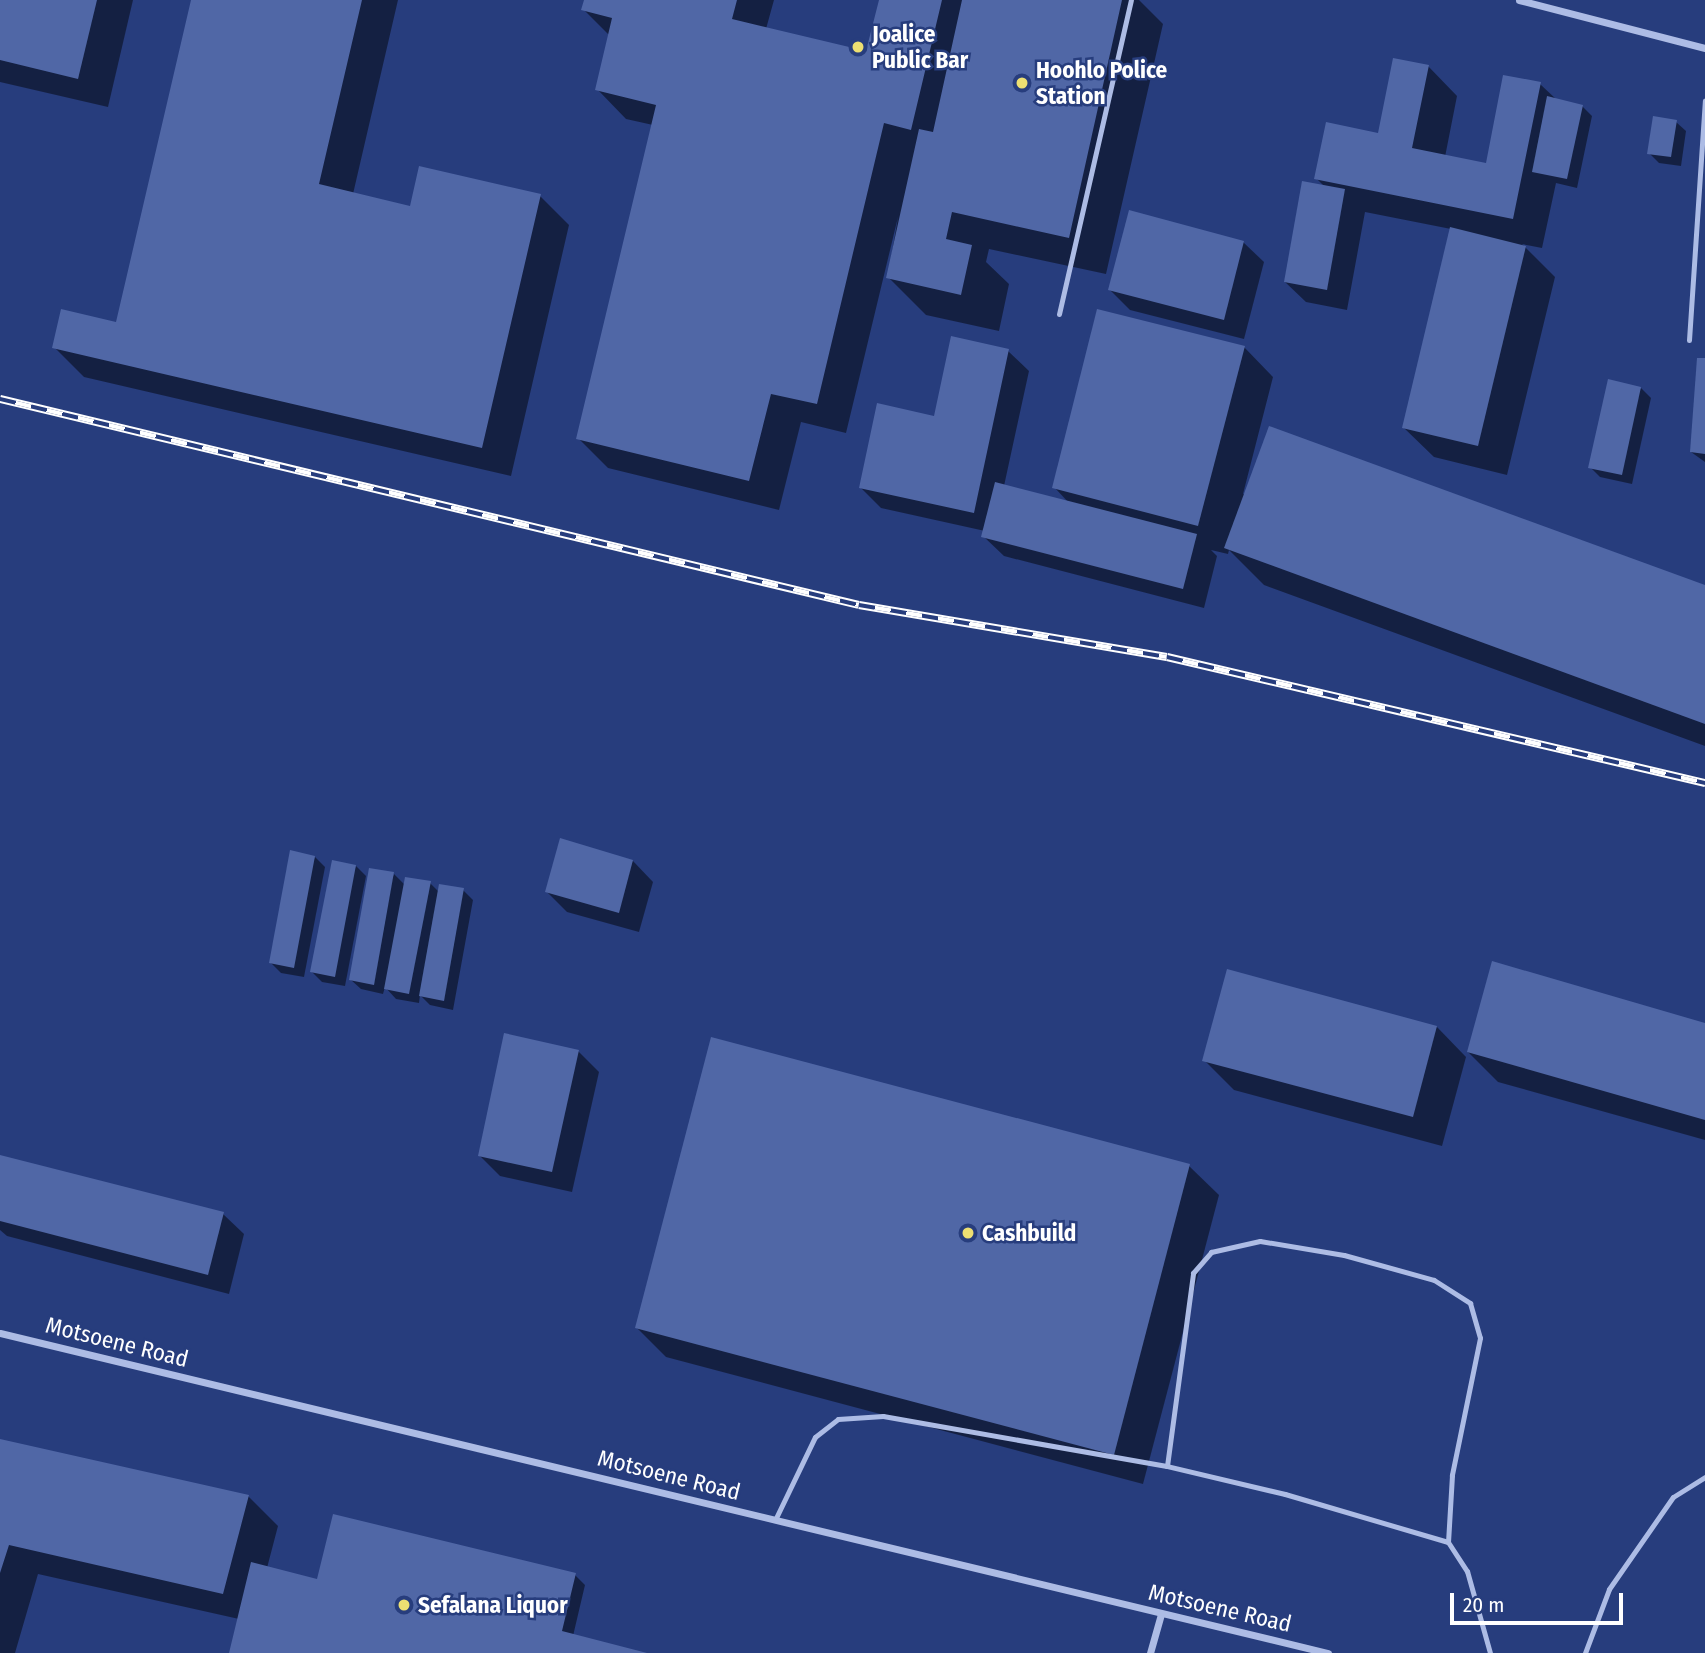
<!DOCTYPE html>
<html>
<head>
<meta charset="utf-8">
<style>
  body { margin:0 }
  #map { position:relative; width:1705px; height:1653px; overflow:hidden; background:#273d7d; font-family:"Fira Sans Condensed",sans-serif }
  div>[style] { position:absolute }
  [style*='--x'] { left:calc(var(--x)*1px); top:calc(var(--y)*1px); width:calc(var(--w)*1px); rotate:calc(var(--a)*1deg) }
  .shadow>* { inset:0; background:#0007 }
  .building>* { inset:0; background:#5067a6 }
  .service>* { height:5px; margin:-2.5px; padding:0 2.5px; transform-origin:2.5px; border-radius:2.5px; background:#adbce5 }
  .minor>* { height:7px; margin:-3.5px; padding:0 3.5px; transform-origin:3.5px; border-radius:3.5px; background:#adbce5 }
  .rail>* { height:8px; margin-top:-4px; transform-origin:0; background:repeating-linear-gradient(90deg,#273d7d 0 16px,#fff 0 32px); box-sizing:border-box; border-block:2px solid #fff }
  .dots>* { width:19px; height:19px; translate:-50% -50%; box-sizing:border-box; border:4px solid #273d7d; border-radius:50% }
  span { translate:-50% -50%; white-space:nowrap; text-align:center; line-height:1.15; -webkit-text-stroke:5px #273d7d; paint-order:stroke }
  .poi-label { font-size:23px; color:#fff; font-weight:700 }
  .left { translate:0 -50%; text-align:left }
  .street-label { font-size:23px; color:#fff }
  .scale { position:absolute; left:1450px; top:1593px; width:173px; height:32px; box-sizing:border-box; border:4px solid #fff; border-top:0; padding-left:9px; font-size:21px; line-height:24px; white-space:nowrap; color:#fff; -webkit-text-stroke:5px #273d7d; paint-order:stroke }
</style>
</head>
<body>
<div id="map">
  <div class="shadow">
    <i style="clip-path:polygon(0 0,133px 0,108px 107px,0 82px)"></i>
    <i style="clip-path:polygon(193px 0,398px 0,353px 194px,412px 208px,540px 196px,569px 225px,511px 476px,84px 377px,54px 347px,118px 324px)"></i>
    <i style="clip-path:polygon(585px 0,774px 0,766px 29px,867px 53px,880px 0,1139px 0,1163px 24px,1106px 274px,989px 249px,986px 262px,1009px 284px,999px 331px,926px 315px,888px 277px,898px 217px,846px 433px,801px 422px,779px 510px,608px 468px,578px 438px,653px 125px,626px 119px,597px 89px,610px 36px,583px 9px)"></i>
    <i style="clip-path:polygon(1428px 66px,1457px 96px,1445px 157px,1487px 165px,1540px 84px,1557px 100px,1582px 106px,1592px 116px,1577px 188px,1556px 183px,1542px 248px,1522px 244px,1555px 277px,1507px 475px,1434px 457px,1404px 428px,1451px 229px,1365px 212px,1347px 310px,1306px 302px,1285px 282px,1325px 187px,1316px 178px,1379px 135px)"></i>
    <i style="clip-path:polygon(1676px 122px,1686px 131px,1681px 166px,1659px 163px,1649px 153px)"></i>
    <i style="clip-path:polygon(1243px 242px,1264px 262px,1244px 339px,1130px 310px,1110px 290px)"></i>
    <i style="clip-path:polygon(1244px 347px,1273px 377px,1243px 494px,1705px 587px,1705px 746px,1264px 585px,1229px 550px,1228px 554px,1211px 550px,1217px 556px,1204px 608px,1004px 556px,983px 536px,985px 531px,881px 508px,861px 488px,1008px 351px,1029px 371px,1004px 486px,1069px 503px,1054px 487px)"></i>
    <i style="clip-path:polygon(1705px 360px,1705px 462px,1691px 452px)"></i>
    <i style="clip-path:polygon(1641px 388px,1651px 398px,1632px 484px,1600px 477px,1590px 467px)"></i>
    <i style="clip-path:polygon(315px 857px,325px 867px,304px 977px,281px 973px,271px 963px)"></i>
    <i style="clip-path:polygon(633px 861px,653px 882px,639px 932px,567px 912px,547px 892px)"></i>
    <i style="clip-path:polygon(356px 866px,366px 876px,345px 986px,322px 982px,312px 972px)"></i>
    <i style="clip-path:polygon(394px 874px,406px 886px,430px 883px,439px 892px,463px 890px,473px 900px,453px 1010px,430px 1005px,420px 995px,419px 1003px,396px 999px,385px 987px,383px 994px,361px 989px,351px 980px)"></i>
    <i style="clip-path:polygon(1705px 1025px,1705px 1140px,1498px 1082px,1468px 1052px)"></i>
    <i style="clip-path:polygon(1437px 1027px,1466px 1057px,1442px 1146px,1234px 1090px,1204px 1060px)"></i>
    <i style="clip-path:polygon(578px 1051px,599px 1072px,572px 1192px,500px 1176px,480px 1156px)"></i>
    <i style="clip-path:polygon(0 1161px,223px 1214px,244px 1234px,229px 1294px,7px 1236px,0 1230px)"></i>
    <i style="clip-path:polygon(1189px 1166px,1219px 1195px,1143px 1484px,666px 1357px,637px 1328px)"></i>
    <i style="clip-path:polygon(0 1440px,248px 1496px,278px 1526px,267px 1568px,318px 1581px,575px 1575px,585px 1585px,573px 1636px,644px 1653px,231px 1653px,239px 1619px,38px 1574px,15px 1653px,0 1653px)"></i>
  </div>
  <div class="building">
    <i style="clip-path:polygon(0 0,97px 0,78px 79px,0 60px)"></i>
    <i style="clip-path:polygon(191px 0,362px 0,319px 184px,410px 206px,419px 166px,541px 194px,482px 448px,52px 348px,61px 309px,116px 322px)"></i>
    <i style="clip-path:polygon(584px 0,737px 0,732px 19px,866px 51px,879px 0,942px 0,911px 130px,884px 123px,817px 404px,771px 394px,749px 481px,576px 439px,656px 105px,595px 90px,612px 18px,581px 10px)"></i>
    <i style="clip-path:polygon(962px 0,1122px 0,1069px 238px,952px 212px,946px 239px,972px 245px,961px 295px,886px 278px,919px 129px,933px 132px)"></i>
    <i style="clip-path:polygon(1393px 58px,1429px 65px,1412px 148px,1486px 163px,1503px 75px,1541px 82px,1513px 219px,1314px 179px,1326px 122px,1378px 133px)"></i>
    <i style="clip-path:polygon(1547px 96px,1583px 105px,1567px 179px,1532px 172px)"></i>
    <i style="clip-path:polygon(1653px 116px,1677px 120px,1671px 157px,1647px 154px)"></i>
    <i style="clip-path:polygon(1302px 181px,1345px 189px,1327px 290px,1284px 282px)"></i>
    <i style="clip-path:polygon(1129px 210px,1244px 241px,1224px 320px,1108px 290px)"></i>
    <i style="clip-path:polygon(1450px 227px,1526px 246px,1478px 446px,1402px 428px)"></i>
    <i style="clip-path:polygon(1097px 309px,1245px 346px,1198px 526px,1052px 488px)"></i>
    <i style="clip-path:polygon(951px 336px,1009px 349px,974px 513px,859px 488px,877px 403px,934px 416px)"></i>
    <i style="clip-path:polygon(1697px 358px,1705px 358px,1705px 454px,1690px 452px)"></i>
    <i style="clip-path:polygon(1608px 379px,1641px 387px,1622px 475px,1588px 468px)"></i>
    <i style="clip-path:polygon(1269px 426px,1705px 585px,1705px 724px,1224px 548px)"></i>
    <i style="clip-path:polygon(995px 482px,1197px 534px,1183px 589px,981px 537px)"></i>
    <i style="clip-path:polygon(560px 838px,633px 860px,619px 913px,545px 892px)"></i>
    <i style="clip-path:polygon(290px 850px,315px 856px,294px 968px,269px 963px)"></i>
    <i style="clip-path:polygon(332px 860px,356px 865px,335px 977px,310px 972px)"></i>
    <i style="clip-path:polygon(369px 868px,394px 872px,374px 985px,349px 980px)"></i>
    <i style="clip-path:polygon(405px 877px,431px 881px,409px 994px,384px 989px)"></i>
    <i style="clip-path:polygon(439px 884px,464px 888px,444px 1001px,419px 996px)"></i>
    <i style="clip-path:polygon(1492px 961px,1705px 1023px,1705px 1120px,1467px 1052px)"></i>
    <i style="clip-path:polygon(1227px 969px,1437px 1026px,1413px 1117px,1202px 1061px)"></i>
    <i style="clip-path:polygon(504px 1033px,579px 1050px,552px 1172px,478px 1156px)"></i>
    <i style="clip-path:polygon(711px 1037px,1190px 1164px,1114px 1455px,635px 1328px)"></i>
    <i style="clip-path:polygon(0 1155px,224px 1212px,208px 1275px,0 1221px)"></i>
    <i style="clip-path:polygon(0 1439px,249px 1495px,223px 1594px,9px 1545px,0 1573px)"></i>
    <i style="clip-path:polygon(333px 1514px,576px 1573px,562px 1631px,647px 1653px,229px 1653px,251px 1562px,317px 1579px)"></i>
  </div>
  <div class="service">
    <i style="--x:1059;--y:314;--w:322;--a:-77.1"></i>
    <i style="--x:1689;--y:340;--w:240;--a:-86.2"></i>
    <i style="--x:775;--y:1520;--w:92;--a:-64.3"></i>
    <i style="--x:815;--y:1437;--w:29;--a:-38"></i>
    <i style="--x:838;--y:1419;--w:45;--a:-3.8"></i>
    <i style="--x:883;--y:1416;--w:288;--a:10"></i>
    <i style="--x:1448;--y:1542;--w:170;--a:-163.6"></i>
    <i style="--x:1285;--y:1494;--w:121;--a:-166.7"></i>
    <i style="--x:1167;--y:1466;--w:195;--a:-82.3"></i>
    <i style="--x:1193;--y:1273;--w:28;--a:-49"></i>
    <i style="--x:1211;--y:1252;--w:50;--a:-12.7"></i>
    <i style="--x:1260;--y:1241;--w:85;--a:9.5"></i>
    <i style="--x:1344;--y:1255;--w:93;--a:15.5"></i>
    <i style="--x:1434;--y:1280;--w:43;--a:32.6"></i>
    <i style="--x:1470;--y:1303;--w:36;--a:74"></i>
    <i style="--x:1480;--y:1338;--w:140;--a:101.6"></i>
    <i style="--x:1452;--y:1475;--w:67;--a:93.4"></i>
    <i style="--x:1448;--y:1542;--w:35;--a:57"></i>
    <i style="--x:1467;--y:1571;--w:85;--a:74.3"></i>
    <i style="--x:1585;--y:1653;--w:68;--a:-69.4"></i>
    <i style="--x:1609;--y:1589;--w:112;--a:-55.2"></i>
    <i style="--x:1673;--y:1497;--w:38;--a:-32"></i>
  </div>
  <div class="minor">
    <i style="--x:1519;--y:0;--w:192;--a:14.5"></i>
    <i style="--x:0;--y:1333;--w:1366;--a:13.55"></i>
    <i style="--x:1150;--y:1653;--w:41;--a:-74.2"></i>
  </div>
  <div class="rail">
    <i style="--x:0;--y:399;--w:883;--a:13.49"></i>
    <i style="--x:859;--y:605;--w:312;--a:9.6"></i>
    <i style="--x:1167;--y:657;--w:553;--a:13.18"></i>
  </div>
  <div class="dots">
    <i style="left:858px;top:47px;background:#eddf72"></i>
    <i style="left:1022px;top:83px;background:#eddf72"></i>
    <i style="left:968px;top:1233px;background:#eddf72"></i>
    <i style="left:404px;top:1605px;background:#eddf72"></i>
  </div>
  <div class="poi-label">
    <span class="left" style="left:872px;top:47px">Joalice<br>Public Bar</span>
    <span class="left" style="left:1036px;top:83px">Hoohlo Police<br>Station</span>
    <span class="left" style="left:982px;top:1233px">Cashbuild</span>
    <span class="left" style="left:418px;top:1605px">Sefalana Liquor</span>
  </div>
  <div class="street-label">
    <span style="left:117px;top:1342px;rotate:14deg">Motsoene Road</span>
    <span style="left:669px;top:1475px;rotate:14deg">Motsoene Road</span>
    <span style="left:1220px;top:1608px;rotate:13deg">Motsoene Road</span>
  </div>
  <div class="scale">20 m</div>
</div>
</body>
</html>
